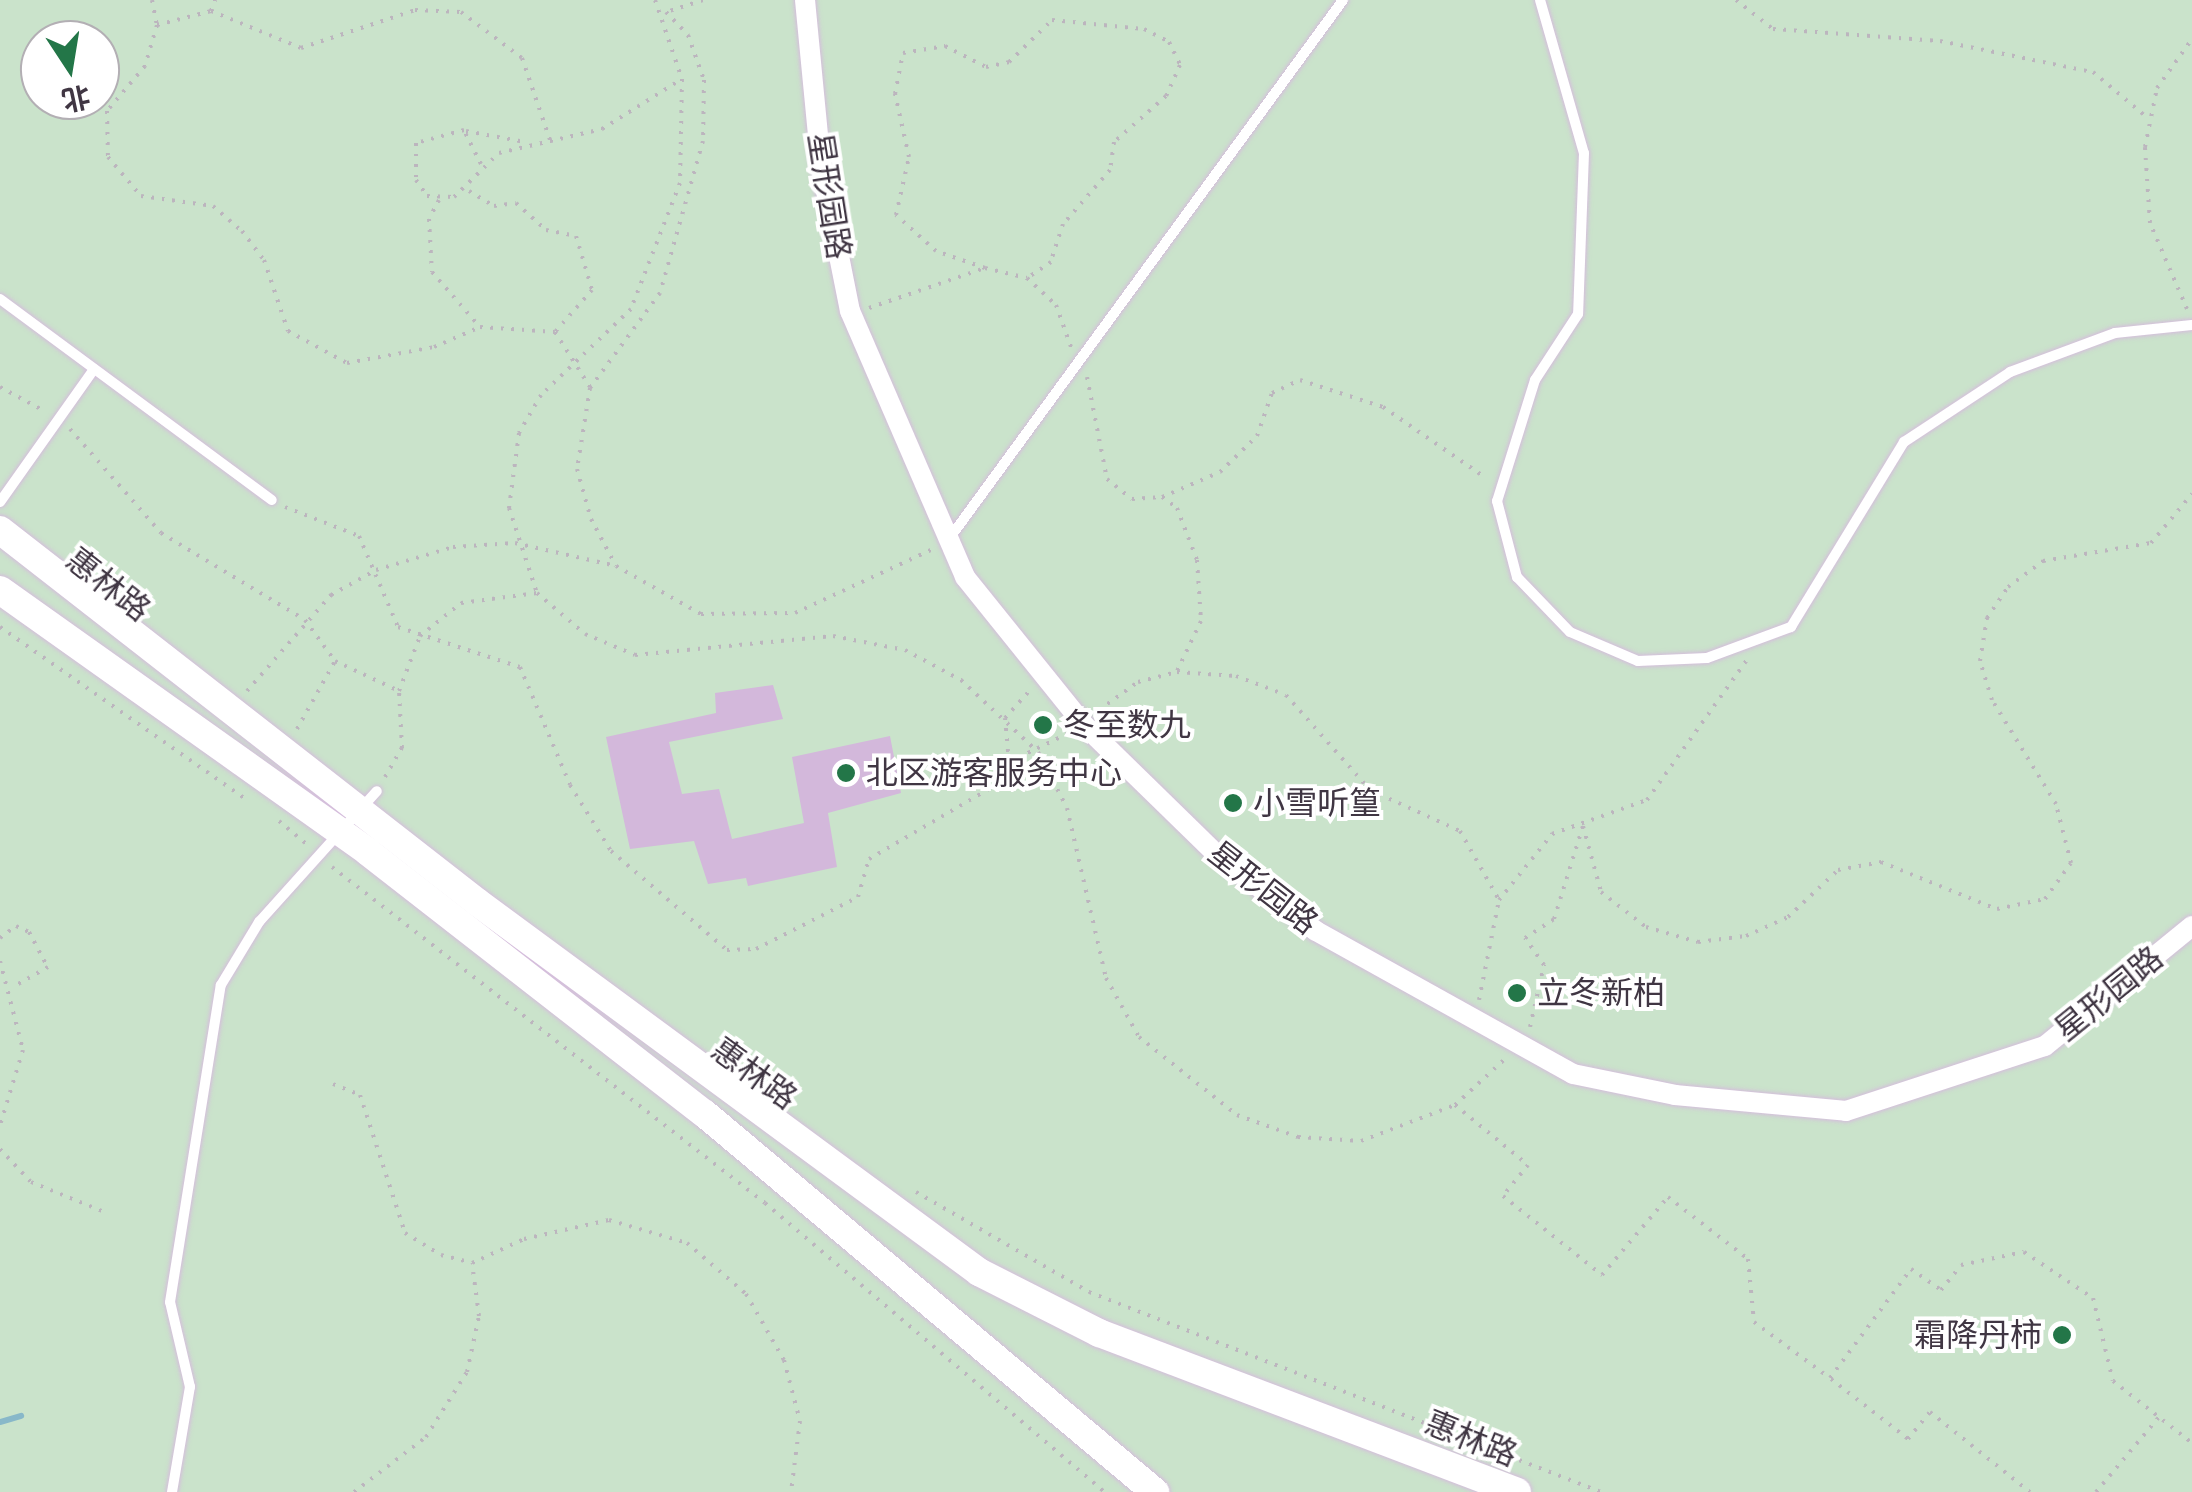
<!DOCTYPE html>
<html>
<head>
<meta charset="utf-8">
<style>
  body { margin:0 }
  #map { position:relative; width:2192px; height:1492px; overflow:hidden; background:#fcf7fe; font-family:Raleway,"Noto Sans SC",sans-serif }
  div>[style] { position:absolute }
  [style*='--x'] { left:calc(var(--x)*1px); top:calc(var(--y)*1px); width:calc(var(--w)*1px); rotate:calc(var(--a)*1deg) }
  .green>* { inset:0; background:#cae3cb }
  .stream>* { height:6px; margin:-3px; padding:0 3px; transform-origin:3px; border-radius:3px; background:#88b8c9 }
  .building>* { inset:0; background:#d3b8db }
  .path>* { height:4px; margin-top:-2px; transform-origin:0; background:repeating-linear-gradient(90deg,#bcb5be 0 2.5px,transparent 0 10.5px) }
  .roads { filter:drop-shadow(0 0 2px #d5bddc) drop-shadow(0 0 2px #d5bddc) }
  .lane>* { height:10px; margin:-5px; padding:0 5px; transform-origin:5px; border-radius:5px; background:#fff }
  .street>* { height:20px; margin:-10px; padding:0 10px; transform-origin:10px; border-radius:10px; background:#fff }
  .secondary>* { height:28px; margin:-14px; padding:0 14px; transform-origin:14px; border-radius:14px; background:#fff }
  .dots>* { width:28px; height:28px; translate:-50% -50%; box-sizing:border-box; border:5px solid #fff; border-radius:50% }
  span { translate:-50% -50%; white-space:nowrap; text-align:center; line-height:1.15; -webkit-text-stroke:8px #fff; paint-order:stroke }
  .street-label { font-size:32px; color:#403643 }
  .poi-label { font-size:32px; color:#403643 }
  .left { translate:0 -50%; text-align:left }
  .right { translate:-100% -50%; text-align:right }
  .north { position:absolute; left:20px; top:20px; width:100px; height:100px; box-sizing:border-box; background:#fff; border:2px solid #b3afb4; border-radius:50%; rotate:168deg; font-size:28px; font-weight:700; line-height:40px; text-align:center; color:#403643 }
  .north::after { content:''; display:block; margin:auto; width:35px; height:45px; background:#237648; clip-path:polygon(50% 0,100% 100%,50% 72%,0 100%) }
</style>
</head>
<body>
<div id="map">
  <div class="green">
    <i style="clip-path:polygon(evenodd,0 0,2192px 0,2192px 1492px,0 1492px,0 0,40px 40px,100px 40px,100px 100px,40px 100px,40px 40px)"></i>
  </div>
  <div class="stream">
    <i style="--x:0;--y:1422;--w:22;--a:-16"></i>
  </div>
  <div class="building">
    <i style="clip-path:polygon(773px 685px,783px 719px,669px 742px,682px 794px,719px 789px,732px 839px,804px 823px,792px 757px,890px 736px,901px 793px,828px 813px,837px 867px,748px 886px,746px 878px,708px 884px,694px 841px,630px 849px,606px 737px,716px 713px,715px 693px)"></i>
  </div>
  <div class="path">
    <i style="--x:152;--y:0;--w:25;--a:79"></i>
    <i style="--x:157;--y:25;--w:43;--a:106.3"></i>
    <i style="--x:145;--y:66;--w:59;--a:130.2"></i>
    <i style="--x:107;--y:111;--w:46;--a:88.8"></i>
    <i style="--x:108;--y:157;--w:51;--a:49.8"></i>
    <i style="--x:141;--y:196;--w:73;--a:7.9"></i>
    <i style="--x:213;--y:206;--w:38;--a:41"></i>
    <i style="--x:242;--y:231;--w:36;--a:53"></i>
    <i style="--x:264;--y:260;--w:75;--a:71.3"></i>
    <i style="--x:288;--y:331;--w:67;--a:28.5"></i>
    <i style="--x:347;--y:363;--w:88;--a:-10.4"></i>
    <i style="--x:434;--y:347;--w:50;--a:-23.5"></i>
    <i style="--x:480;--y:327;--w:75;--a:3.8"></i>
    <i style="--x:555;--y:332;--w:65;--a:57.5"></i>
    <i style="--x:655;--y:0;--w:83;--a:71.1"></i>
    <i style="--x:682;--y:79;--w:104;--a:91.1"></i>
    <i style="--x:680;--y:183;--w:135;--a:111.3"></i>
    <i style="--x:631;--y:309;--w:124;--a:136.3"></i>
    <i style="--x:541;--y:395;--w:44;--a:120.1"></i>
    <i style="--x:519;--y:433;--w:76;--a:97.6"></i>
    <i style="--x:509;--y:508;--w:89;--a:71.8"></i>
    <i style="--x:537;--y:593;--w:63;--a:40.5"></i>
    <i style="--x:585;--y:634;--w:54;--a:22.8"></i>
    <i style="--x:635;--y:655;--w:199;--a:-5.5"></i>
    <i style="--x:833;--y:636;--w:73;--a:11"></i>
    <i style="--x:905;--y:650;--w:64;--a:28.2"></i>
    <i style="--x:961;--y:680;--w:105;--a:43.1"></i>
    <i style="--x:1038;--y:752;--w:63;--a:62.6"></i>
    <i style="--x:1067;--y:808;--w:174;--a:77.1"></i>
    <i style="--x:1106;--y:978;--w:68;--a:60.8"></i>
    <i style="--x:1139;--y:1037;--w:125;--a:38.5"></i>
    <i style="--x:1237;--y:1115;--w:65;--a:19.8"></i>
    <i style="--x:1298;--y:1137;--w:63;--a:3.6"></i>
    <i style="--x:1361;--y:1141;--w:101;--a:-21"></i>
    <i style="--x:1455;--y:1105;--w:69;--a:-42.7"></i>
    <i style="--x:703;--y:0;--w:39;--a:162"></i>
    <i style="--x:666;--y:12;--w:32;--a:46"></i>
    <i style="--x:688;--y:35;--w:48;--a:70.4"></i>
    <i style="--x:704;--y:80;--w:61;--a:90.9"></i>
    <i style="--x:703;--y:141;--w:158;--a:105.8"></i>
    <i style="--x:660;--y:293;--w:118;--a:126.4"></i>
    <i style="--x:590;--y:388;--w:82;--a:99.1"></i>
    <i style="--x:577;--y:469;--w:52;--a:74.4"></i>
    <i style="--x:591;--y:519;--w:53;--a:62"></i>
    <i style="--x:616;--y:566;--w:98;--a:29.5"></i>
    <i style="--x:701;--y:614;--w:94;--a:-0.6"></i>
    <i style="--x:795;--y:613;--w:150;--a:-24.9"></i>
    <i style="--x:1736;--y:0;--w:47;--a:38.1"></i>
    <i style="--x:1773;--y:29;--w:167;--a:4.1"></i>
    <i style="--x:1940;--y:41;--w:156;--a:11.5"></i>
    <i style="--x:2093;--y:72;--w:73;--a:40"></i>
    <i style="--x:211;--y:11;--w:12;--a:-70"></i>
    <i style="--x:157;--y:25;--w:56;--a:-14.5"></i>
    <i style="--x:211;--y:11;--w:97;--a:22.3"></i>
    <i style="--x:301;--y:48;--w:120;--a:-18.4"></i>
    <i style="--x:415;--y:10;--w:46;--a:2.5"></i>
    <i style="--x:461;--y:12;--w:76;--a:37"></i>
    <i style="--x:522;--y:58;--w:87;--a:71.1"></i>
    <i style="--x:466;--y:131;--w:60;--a:10.6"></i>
    <i style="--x:481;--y:164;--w:38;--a:-117"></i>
    <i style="--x:464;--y:130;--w:50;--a:164.8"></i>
    <i style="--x:416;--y:143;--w:37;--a:90"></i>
    <i style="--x:416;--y:180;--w:19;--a:55"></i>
    <i style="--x:427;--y:196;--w:27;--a:2"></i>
    <i style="--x:454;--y:197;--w:63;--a:-44.4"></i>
    <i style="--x:499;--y:153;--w:106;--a:-13.1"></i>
    <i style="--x:602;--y:129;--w:92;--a:-32.1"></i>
    <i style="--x:469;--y:191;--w:29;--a:31"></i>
    <i style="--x:494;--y:206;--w:22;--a:-8"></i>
    <i style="--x:516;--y:203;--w:40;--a:42"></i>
    <i style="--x:546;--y:230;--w:31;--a:11"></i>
    <i style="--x:576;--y:236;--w:56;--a:73.5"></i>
    <i style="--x:592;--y:290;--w:56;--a:131.4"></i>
    <i style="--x:439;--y:200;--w:21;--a:118"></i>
    <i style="--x:429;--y:219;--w:53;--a:86.8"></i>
    <i style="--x:432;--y:272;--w:73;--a:48.9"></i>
    <i style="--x:985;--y:268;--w:52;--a:-160.9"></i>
    <i style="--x:936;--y:251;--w:54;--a:-138"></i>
    <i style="--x:896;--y:215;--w:59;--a:-77.4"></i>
    <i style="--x:909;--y:157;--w:65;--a:-102.5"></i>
    <i style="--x:895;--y:94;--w:42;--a:-79"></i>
    <i style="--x:903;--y:53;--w:43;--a:-9.5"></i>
    <i style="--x:945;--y:46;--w:46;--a:27.1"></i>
    <i style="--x:986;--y:67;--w:24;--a:-12"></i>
    <i style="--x:1009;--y:62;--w:60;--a:-44.3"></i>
    <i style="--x:1052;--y:20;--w:92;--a:5.6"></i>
    <i style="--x:1144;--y:29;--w:28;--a:27"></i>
    <i style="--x:1169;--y:42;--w:25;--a:64"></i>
    <i style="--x:1180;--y:65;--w:34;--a:114"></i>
    <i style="--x:1166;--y:96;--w:69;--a:138.5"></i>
    <i style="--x:1114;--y:142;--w:28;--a:98"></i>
    <i style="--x:1110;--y:170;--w:72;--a:131"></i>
    <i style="--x:1063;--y:224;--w:40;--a:108"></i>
    <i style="--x:1051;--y:262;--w:29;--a:146"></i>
    <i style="--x:869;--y:308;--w:123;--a:-19"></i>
    <i style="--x:985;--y:268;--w:43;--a:13.4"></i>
    <i style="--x:1027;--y:278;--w:40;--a:43"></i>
    <i style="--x:1056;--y:305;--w:45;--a:70.3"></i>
    <i style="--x:2187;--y:309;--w:94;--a:-113.3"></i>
    <i style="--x:2150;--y:223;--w:76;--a:-93.8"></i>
    <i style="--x:2145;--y:147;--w:60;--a:-78.5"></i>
    <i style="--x:2157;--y:88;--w:60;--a:-54.5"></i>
    <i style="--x:1087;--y:377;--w:104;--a:78.9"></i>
    <i style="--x:1107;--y:479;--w:32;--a:39"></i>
    <i style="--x:1132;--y:499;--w:30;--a:-4"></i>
    <i style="--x:1162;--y:497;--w:19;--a:36"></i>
    <i style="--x:1177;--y:508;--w:56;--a:69"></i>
    <i style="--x:1197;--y:560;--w:61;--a:86.2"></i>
    <i style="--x:1201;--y:621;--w:55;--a:115.6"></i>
    <i style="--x:0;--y:387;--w:52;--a:28.5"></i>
    <i style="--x:70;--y:429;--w:138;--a:48.8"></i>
    <i style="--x:161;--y:533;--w:168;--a:31.1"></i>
    <i style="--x:305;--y:620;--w:51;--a:53.8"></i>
    <i style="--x:335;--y:661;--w:71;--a:25.1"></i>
    <i style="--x:1162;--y:497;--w:63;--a:-23.3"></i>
    <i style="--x:1220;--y:472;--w:52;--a:-44.2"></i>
    <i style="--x:1257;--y:436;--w:46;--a:-70.8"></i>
    <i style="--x:1272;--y:393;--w:31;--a:-25"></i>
    <i style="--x:1300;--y:380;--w:87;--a:18"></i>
    <i style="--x:1383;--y:407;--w:125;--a:34.6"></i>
    <i style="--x:285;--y:507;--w:79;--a:21.4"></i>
    <i style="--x:359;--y:536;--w:99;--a:66.8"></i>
    <i style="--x:398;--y:627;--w:128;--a:18.2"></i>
    <i style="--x:520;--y:667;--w:128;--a:67"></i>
    <i style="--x:570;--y:785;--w:78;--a:58.2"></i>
    <i style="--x:611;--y:851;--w:153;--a:40.5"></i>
    <i style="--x:727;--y:950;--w:29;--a:-2"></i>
    <i style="--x:756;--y:949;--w:114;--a:-27"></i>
    <i style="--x:858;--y:897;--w:40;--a:-74"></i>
    <i style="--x:869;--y:859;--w:139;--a:-30.3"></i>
    <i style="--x:989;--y:789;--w:34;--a:-53"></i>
    <i style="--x:1009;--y:762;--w:44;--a:-95.2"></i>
    <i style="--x:1005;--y:718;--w:39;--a:-48"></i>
    <i style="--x:0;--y:627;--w:300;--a:35"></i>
    <i style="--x:247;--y:691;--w:128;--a:-48.8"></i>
    <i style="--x:331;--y:595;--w:51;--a:-29.1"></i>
    <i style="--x:376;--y:570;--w:80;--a:-16.6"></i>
    <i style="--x:453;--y:547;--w:62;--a:-3.7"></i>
    <i style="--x:515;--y:543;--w:104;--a:12.8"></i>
    <i style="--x:1099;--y:710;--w:48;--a:-35.7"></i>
    <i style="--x:1138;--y:682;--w:40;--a:-14.4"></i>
    <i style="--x:1177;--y:672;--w:59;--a:3.9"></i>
    <i style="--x:1236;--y:676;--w:53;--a:20.8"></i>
    <i style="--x:1286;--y:695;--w:127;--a:48.5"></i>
    <i style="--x:1370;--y:790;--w:99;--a:24.5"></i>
    <i style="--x:1460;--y:831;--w:79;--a:60.5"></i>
    <i style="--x:1499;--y:900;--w:85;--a:-51.2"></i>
    <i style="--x:1552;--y:834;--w:101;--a:-19.7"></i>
    <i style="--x:1647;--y:800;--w:171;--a:-54.5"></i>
    <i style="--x:297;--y:729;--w:78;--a:-60.8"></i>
    <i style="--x:1009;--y:762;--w:64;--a:-25.8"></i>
    <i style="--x:385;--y:777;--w:34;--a:-60"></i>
    <i style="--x:402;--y:748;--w:57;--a:-93"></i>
    <i style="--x:399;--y:691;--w:59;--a:-69.1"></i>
    <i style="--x:420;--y:636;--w:53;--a:-38.8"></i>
    <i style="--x:461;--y:603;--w:77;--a:-7.5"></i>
    <i style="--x:279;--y:821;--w:35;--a:40"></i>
    <i style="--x:1583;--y:826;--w:68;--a:74.7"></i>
    <i style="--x:1601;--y:892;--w:57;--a:37.9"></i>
    <i style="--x:1646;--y:927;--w:54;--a:16.1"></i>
    <i style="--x:1698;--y:942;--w:48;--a:-7.1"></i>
    <i style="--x:1746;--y:936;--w:46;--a:-24.3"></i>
    <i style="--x:1788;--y:917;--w:69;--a:-43.2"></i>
    <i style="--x:1838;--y:870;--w:44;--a:-10.5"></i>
    <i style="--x:1881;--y:862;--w:125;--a:22.1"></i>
    <i style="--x:1997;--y:909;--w:49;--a:-11.8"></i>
    <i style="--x:2045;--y:899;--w:44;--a:-54.2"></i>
    <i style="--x:2071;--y:863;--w:61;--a:-104.3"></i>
    <i style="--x:2056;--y:804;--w:122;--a:-121.6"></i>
    <i style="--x:1992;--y:700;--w:41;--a:-107.1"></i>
    <i style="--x:1980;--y:661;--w:44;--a:-80.8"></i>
    <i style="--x:1987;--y:618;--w:37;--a:-56"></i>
    <i style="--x:2008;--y:587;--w:44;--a:-36.6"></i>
    <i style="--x:2043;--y:561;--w:109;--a:-9.5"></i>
    <i style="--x:2151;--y:543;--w:64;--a:-50.1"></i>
    <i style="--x:332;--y:867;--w:548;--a:37.81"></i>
    <i style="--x:765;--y:1203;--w:445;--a:40.4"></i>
    <i style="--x:0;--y:938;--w:20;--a:-37"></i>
    <i style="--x:16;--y:926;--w:14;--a:25"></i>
    <i style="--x:29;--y:932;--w:40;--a:62"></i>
    <i style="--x:48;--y:967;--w:40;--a:150.3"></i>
    <i style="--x:0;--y:961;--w:92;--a:75.5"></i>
    <i style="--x:23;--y:1050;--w:78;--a:107"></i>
    <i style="--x:1479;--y:1000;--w:102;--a:-78.7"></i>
    <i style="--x:1530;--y:1027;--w:64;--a:-77.3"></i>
    <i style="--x:1544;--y:965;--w:33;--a:-125"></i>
    <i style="--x:1525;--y:938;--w:35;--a:-33"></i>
    <i style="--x:1554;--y:919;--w:97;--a:-72.7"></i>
    <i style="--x:333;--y:1084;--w:29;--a:22"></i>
    <i style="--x:360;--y:1095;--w:145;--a:71.9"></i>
    <i style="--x:405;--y:1233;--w:42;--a:31.4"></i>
    <i style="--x:441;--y:1255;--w:32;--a:14"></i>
    <i style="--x:472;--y:1263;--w:57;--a:-24.8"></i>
    <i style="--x:524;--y:1239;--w:87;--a:-12.6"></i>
    <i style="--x:609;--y:1220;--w:81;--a:16.4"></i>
    <i style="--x:687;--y:1243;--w:78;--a:40.8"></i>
    <i style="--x:746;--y:1294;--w:76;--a:60.1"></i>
    <i style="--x:784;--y:1360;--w:63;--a:75.3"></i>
    <i style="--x:800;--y:1421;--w:72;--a:97.2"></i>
    <i style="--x:1455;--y:1105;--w:94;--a:39.4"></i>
    <i style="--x:1528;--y:1165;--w:40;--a:129"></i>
    <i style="--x:1503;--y:1196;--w:127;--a:38.6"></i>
    <i style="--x:1602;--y:1275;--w:102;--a:-49.8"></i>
    <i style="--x:1668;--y:1197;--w:101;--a:37.8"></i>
    <i style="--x:1748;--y:1259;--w:63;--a:84.6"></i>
    <i style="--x:1754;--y:1322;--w:94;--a:36.4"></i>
    <i style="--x:1830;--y:1378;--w:136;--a:-53.4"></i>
    <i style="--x:1911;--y:1269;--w:37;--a:35"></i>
    <i style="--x:1941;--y:1290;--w:32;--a:-51"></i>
    <i style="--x:1961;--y:1265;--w:64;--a:-11.7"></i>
    <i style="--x:2024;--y:1252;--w:83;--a:33.7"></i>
    <i style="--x:2093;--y:1298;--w:85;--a:76.5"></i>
    <i style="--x:2113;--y:1381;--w:100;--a:38.1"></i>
    <i style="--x:0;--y:1149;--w:45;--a:46.8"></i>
    <i style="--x:31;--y:1182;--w:82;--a:22.2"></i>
    <i style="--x:916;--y:1192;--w:200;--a:30"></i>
    <i style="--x:1089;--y:1292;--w:550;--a:21.34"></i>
    <i style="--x:1831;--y:1379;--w:98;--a:37.9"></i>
    <i style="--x:1908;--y:1439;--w:35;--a:-51"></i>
    <i style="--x:1930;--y:1412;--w:128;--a:38.7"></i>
    <i style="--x:354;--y:1492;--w:91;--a:-37.4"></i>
    <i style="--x:426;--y:1437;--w:77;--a:-57.8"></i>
    <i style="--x:467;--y:1372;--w:57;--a:-77.9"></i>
    <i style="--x:479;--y:1316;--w:53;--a:-97.5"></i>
    <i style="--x:2096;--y:1492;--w:98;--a:-50"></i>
  </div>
  <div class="roads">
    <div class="lane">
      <i style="--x:1540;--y:0;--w:159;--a:74"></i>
      <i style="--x:1584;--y:153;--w:161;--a:92.1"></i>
      <i style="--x:1578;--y:314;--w:79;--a:123.1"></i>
      <i style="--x:1535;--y:380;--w:127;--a:107.4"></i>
      <i style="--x:1497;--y:501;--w:79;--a:75.3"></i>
      <i style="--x:1517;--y:577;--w:76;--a:46.1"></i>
      <i style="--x:1570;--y:632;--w:74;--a:23.1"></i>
      <i style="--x:1638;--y:661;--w:69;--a:-2.5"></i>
      <i style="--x:1707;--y:658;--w:90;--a:-20.3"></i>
      <i style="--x:1791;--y:627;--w:217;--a:-58.6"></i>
      <i style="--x:1904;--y:442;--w:127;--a:-33.4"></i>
      <i style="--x:2010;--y:372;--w:112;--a:-20.4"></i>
      <i style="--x:2115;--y:333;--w:77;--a:-5.9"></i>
      <i style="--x:0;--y:299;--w:338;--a:36.5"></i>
      <i style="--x:0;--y:502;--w:163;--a:-54.7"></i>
      <i style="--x:949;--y:539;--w:668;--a:-53.83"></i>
      <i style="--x:172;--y:1492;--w:107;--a:-80.3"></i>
      <i style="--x:190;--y:1387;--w:87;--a:-103.2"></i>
      <i style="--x:170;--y:1302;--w:321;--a:-80.9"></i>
      <i style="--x:221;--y:985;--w:74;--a:-58.9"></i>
      <i style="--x:259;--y:922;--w:176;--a:-48"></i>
    </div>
    <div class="street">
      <i style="--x:805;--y:0;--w:167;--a:84.5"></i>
      <i style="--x:821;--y:166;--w:148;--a:78.7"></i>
      <i style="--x:850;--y:311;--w:290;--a:66.6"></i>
      <i style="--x:965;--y:577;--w:189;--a:51.2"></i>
      <i style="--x:1083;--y:724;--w:186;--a:44.3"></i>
      <i style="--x:1216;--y:854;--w:126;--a:37.6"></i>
      <i style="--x:1316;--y:931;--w:294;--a:29.1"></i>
      <i style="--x:1573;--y:1074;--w:104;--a:11.6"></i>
      <i style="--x:1675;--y:1095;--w:172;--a:5.3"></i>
      <i style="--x:1846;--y:1111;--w:209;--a:-18.1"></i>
      <i style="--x:2045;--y:1046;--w:190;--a:-39.2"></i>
    </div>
    <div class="secondary">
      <i style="--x:0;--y:530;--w:605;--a:37.95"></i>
      <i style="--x:477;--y:902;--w:624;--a:36.39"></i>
      <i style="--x:979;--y:1272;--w:135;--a:26.9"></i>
      <i style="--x:1099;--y:1333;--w:447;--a:20.8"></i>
      <i style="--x:0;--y:590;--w:452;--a:35.4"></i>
      <i style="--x:368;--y:852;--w:427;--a:37.9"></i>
      <i style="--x:705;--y:1114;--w:588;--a:40.03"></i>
    </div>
  </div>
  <div class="dots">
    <i style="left:1043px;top:725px;background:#237648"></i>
    <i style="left:846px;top:773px;background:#237648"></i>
    <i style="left:1233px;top:803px;background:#237648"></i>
    <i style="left:1517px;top:993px;background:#237648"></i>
    <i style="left:2062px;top:1335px;background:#237648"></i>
  </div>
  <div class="street-label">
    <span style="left:829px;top:196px;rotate:81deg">星形园路</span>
    <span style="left:108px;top:585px;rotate:38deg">惠林路</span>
    <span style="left:1263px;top:888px;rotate:38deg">星形园路</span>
    <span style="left:2109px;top:994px;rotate:-39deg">星形园路</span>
    <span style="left:754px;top:1074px;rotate:36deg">惠林路</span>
    <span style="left:1471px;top:1439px;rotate:22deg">惠林路</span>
  </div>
  <div class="poi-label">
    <span class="left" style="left:1063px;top:725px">冬至数九</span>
    <span class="left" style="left:866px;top:773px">北区游客服务中心</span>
    <span class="left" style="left:1253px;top:803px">小雪听篁</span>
    <span class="left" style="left:1537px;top:993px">立冬新柏</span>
    <span class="right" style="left:2042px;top:1335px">霜降丹柿</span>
  </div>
  <div class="north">北</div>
</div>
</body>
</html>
